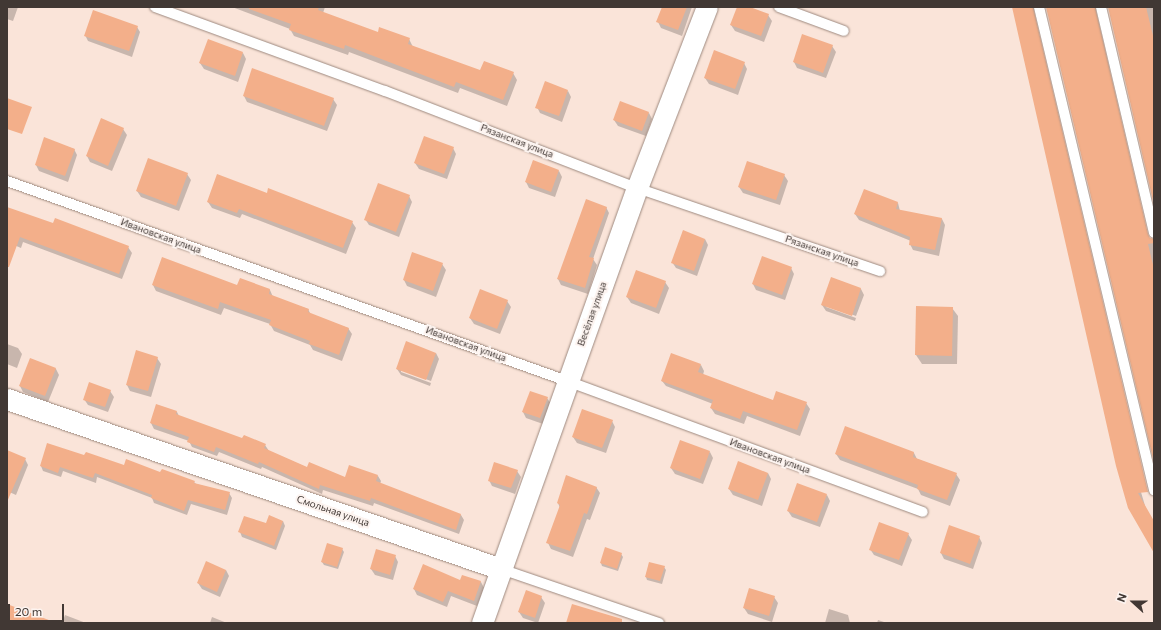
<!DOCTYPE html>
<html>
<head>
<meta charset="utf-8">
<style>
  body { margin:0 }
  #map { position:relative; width:1161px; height:630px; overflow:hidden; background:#fae4d9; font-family:Commissioner,sans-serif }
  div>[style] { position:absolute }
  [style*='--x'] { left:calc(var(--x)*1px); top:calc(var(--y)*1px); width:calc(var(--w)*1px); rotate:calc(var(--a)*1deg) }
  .shadow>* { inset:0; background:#0003 }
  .building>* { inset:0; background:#f3af8a }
  .roads { filter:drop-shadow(0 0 1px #9d897f) drop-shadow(0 0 1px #9d897f) }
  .service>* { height:10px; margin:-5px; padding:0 5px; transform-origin:5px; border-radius:5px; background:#fff }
  .minor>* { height:21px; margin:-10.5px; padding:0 10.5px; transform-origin:10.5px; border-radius:10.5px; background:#fff }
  span { translate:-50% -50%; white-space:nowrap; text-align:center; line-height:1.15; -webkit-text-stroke:4px #fdf4f0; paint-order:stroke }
  .street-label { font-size:10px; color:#413834 }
  .frame { position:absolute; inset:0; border:8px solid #413834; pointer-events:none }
  .north { position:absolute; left:1113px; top:582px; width:40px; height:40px; -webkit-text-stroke:3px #fdf4f0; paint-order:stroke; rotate:291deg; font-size:11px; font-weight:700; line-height:16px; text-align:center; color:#413834 }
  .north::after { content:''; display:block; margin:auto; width:14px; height:18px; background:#413834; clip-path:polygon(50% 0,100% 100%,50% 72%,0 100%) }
  .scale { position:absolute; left:8px; top:604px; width:56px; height:18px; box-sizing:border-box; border:2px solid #413834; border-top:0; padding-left:5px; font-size:12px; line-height:14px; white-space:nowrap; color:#413834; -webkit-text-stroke:3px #fdf4f0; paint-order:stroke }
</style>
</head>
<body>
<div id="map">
  <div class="shadow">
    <i style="clip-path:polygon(7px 7px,18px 7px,13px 21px,7px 19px)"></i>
    <i style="clip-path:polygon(232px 7px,325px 7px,323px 13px,378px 33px,409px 39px,413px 47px,481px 72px,513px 73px,517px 80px,507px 106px,460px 88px,458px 93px,349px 52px,348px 55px,294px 36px,290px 29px)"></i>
    <i style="clip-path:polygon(663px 7px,692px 7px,682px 36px,661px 28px,658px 22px)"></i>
    <i style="clip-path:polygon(738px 7px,747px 7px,768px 15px,772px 21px,764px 42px,735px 31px,731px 25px)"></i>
    <i style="clip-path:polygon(1013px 7px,1035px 7px,1034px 12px,1119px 418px,1146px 509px,1154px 523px,1154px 544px,1147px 539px)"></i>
    <i style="clip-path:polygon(1047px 7px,1097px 7px,1096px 12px,1148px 237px,1151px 240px,1154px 240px,1154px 459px)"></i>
    <i style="clip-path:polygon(1109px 7px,1154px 7px,1154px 200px)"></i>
    <i style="clip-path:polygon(137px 27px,140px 32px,132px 57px,88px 41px,85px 35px)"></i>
    <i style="clip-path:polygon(832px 46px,836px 52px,826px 78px,797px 68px,794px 62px)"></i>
    <i style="clip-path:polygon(243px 53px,246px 59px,238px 82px,204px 69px,200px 63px)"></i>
    <i style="clip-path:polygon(744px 63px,747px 69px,738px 95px,709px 84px,705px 78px)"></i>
    <i style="clip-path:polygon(568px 91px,571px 97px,562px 122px,540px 113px,537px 107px)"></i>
    <i style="clip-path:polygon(244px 96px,333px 99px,337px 105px,327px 131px,247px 102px)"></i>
    <i style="clip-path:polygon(649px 113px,652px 119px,646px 136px,618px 126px,614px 120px)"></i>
    <i style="clip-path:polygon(123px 129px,127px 135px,112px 171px,90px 162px,87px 156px)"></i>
    <i style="clip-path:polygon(45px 139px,74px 149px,77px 155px,68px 182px,39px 171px,36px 165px)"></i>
    <i style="clip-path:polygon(453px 148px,456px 154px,447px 179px,419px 169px,415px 163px)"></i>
    <i style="clip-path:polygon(559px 171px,562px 177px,555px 197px,529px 188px,526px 182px)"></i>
    <i style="clip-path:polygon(187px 174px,191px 180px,179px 211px,141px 197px,137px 191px)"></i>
    <i style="clip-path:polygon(784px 175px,788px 181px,780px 205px,743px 193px,739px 187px)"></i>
    <i style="clip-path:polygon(267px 194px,352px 222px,356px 228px,346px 254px,242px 214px,240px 218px,212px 208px,208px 202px)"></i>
    <i style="clip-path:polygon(409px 196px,412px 202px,399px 237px,369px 225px,365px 219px)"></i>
    <i style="clip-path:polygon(898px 203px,900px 211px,942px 219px,945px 225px,939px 256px,913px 250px,910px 244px,911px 241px,859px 220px,855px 214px)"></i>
    <i style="clip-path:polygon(606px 207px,609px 213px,593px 259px,597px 265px,588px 294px,561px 285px,558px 279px)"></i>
    <i style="clip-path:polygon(7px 208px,54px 225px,128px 247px,132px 253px,122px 279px,23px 242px,21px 248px,7px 242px)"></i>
    <i style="clip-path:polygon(705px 239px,708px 245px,697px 276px,676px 268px,672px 262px)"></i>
    <i style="clip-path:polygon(442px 264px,446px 270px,436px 297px,407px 286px,404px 280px)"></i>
    <i style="clip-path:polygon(791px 268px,794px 274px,785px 300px,756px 290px,753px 284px)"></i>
    <i style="clip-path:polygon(832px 278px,861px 289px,864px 295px,856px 316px,826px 305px,826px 307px,856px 318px,855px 321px,826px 311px,822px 305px)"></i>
    <i style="clip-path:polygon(665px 282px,669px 288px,659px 314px,631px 303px,627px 297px)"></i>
    <i style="clip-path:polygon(153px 285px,238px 287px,270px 290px,273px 297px,308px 309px,311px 315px,348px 328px,352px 334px,342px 361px,313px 350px,310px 345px,274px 331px,270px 324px,224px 308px,221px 315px,156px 291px)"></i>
    <i style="clip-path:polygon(507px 301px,511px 307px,500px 334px,474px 324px,470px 318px)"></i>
    <i style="clip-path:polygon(917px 307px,952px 308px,958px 316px,957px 364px,922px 364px,916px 355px)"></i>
    <i style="clip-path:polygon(7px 344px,18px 348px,22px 354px,17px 368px,7px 364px)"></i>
    <i style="clip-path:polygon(436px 353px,439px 359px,431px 381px,401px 370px,401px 372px,431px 383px,430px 386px,401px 375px,397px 369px)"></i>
    <i style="clip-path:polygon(157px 358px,161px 364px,151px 397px,130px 391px,127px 385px)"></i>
    <i style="clip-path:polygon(31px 359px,56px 369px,59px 375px,48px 402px,23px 392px,20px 386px)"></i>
    <i style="clip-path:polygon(701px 365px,704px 371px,703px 375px,774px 401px,806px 403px,810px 409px,800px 436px,747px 416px,744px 424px,715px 414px,711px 408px,713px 404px,666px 386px,662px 381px)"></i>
    <i style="clip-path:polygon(110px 391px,114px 397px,108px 412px,88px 405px,84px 399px)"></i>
    <i style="clip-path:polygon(547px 398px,551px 404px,543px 424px,526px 418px,523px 412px)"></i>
    <i style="clip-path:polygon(157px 405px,177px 412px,179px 416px,243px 440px,265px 445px,269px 451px,308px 468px,346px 479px,378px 476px,381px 481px,380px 484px,461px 515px,464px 520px,459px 534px,374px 503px,373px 506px,323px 490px,322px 494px,262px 467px,261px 469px,219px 452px,217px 456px,192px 447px,189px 441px,154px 429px,151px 423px)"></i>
    <i style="clip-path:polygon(612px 421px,615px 427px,606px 453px,577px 443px,573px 437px)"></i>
    <i style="clip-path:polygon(7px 451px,25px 459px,28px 465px,16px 495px,7px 491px)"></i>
    <i style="clip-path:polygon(710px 452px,713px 458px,703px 484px,675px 474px,671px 468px)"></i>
    <i style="clip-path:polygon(914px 453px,917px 459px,956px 474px,960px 480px,950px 506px,921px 495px,918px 489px,840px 460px,836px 454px)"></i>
    <i style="clip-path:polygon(85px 457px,194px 482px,196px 484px,229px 493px,232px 498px,227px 515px,191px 504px,187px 515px,154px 503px,152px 498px,97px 477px,96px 483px,63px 471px,61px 477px,43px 471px,41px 466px)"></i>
    <i style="clip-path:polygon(517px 471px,521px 477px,515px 494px,492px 486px,489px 480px)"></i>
    <i style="clip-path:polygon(768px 473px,771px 479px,762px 506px,733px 495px,729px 489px)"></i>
    <i style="clip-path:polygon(596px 487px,600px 493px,590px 520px,587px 519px,573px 557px,551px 549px,548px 543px,560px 508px,558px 503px)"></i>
    <i style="clip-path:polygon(827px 495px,830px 501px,820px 527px,792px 517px,788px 511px)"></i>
    <i style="clip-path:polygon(283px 521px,285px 526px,276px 550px,242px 537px,240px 532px)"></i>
    <i style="clip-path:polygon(908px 534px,912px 540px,902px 566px,874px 555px,870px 549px)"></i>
    <i style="clip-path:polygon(979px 537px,982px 543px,973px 569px,944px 559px,941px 553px)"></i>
    <i style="clip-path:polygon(342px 549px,344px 552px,338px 569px,324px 565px,322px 562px)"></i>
    <i style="clip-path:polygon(621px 554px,623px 557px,618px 571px,602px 566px,601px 563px)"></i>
    <i style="clip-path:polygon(395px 556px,398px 562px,393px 580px,375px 575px,371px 569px)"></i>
    <i style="clip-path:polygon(664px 567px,666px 570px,662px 584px,647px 580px,646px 577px)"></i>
    <i style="clip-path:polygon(226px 570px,229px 576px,220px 597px,202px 589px,198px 583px)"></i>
    <i style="clip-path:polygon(481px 582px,484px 588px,477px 606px,451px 596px,447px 607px,417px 595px,414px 589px)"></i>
    <i style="clip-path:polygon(541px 597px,545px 603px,538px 623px,523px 618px,519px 612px)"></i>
    <i style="clip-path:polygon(774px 597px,778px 603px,772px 622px,748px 614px,744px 608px)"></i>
    <i style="clip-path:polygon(829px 609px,848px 615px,850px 623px,825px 623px)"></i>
    <i style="clip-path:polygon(65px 615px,86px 623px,87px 623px,62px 623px)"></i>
    <i style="clip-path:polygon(212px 617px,227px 623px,210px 623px)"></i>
    <i style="clip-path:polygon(878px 620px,887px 623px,877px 623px)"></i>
  </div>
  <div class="building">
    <i style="clip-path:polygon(249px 7px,319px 7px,318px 10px,378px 32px,379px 27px,410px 38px,408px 44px,480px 70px,484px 61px,514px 72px,503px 100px,456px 82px,454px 87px,345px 45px,344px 49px,289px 30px,291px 24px,249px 9px)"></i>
    <i style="clip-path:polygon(662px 7px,687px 7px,678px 30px,656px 22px)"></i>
    <i style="clip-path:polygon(737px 7px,750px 7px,769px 14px,761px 36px,730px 25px)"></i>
    <i style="clip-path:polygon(1012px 7px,1033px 7px,1148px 492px,1138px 493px,1154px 521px,1154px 553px,1128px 508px,1116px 466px)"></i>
    <i style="clip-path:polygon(1046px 7px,1095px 7px,1148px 234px,1150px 238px,1154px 239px,1154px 243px,1148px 244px,1154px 269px,1154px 463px)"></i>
    <i style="clip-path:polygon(1108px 7px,1146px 7px,1154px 40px,1154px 205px)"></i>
    <i style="clip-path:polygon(93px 10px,138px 26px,129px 51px,84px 36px)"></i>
    <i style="clip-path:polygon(802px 34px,833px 45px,823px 73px,793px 62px)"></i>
    <i style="clip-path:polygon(208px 39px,243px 52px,235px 76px,199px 63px)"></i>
    <i style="clip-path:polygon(714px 50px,745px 62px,735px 89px,704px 78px)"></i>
    <i style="clip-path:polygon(252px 68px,334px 98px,324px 126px,243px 96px)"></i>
    <i style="clip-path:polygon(545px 81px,568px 90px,559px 116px,535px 108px)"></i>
    <i style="clip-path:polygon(7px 98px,32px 107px,22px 134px,7px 129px)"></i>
    <i style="clip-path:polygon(620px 101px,649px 112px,642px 131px,613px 120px)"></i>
    <i style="clip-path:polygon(101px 118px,124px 128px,108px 166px,86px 156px)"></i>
    <i style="clip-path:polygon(424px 136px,454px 147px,444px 174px,414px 163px)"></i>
    <i style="clip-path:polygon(44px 137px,75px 149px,65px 176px,35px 165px)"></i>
    <i style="clip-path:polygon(148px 158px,188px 173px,176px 206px,136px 191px)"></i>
    <i style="clip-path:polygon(533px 160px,559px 170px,551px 192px,525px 182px)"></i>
    <i style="clip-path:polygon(747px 161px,785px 174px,776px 200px,738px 187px)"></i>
    <i style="clip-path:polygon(217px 174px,267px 193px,268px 188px,353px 221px,343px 248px,239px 209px,237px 213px,207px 202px)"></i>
    <i style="clip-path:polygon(378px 183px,410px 195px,396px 232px,364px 220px)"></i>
    <i style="clip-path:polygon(864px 189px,898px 202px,896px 209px,942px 218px,935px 250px,909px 245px,910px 237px,854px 214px)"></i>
    <i style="clip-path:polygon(586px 199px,607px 207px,589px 257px,594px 258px,585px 288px,557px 279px)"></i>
    <i style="clip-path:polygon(7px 207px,53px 223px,55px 218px,129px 246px,119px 274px,20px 237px,9px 267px,7px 267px)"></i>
    <i style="clip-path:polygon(683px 230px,705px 239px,694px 271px,671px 263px)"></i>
    <i style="clip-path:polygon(412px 252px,443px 263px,433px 291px,403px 280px)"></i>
    <i style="clip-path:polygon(762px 256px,792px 267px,782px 295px,752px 284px)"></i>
    <i style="clip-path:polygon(162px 257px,237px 285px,240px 278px,270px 289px,269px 294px,309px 309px,308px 312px,349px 328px,339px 355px,309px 344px,310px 341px,269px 325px,271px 320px,220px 302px,218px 309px,152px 285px)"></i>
    <i style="clip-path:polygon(636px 270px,666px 281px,656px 308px,626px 297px)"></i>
    <i style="clip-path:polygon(831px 277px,861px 288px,852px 316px,821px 305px)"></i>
    <i style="clip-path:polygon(480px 289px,508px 300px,497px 329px,469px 318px)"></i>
    <i style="clip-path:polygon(916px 306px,953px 307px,952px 356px,915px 355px)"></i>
    <i style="clip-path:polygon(406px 341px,436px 353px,426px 380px,396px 369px)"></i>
    <i style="clip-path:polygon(136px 350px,158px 357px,148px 391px,126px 385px)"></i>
    <i style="clip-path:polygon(671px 353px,701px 364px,698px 372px,773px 400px,776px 391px,807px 402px,797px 430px,743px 411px,740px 419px,710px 408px,713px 400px,661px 381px)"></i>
    <i style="clip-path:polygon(30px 358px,56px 368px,45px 396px,19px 386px)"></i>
    <i style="clip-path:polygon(89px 382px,111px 390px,105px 407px,83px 400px)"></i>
    <i style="clip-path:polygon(530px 391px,548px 397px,540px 418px,522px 412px)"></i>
    <i style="clip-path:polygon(156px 404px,177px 411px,176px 414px,242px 438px,244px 435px,266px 444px,264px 448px,307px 467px,309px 462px,345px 477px,349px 465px,378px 475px,376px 481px,461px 514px,456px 530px,371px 498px,370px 501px,320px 485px,319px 489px,259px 462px,258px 464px,216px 447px,214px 452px,187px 442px,189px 437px,150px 423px)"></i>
    <i style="clip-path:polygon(582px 409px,613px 420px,602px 448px,572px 437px)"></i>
    <i style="clip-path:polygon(845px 426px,914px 452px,913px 457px,957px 473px,947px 500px,917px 489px,918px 485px,835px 454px)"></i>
    <i style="clip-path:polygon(680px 440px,710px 451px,700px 479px,670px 468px)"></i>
    <i style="clip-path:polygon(47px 443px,84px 455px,86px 452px,124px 465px,126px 459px,160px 472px,162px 469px,195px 481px,194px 483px,230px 492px,225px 510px,188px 500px,184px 511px,151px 498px,152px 495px,95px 473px,93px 478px,60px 467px,58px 473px,40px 466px)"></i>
    <i style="clip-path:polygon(7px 450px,26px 458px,7px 502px)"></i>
    <i style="clip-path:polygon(738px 461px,768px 473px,758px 500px,728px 489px)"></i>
    <i style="clip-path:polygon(494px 462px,518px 470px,511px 488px,488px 481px)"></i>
    <i style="clip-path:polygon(566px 475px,597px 487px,587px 514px,584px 513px,570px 551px,546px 543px,560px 505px,557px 503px)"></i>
    <i style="clip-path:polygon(797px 483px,827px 494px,817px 522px,787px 511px)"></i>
    <i style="clip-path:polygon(269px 515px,283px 521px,274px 546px,238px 532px,244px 516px,266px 523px)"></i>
    <i style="clip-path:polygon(879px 522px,909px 533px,899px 560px,869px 550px)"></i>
    <i style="clip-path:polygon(949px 525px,980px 536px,970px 564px,940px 553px)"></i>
    <i style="clip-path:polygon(327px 543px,343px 548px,337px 567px,321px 562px)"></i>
    <i style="clip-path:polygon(605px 547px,622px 553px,617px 569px,600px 563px)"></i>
    <i style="clip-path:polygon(376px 549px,396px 555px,390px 575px,370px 569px)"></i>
    <i style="clip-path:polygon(206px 561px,226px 570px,217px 592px,197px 583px)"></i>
    <i style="clip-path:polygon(649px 562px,665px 566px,660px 581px,645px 577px)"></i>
    <i style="clip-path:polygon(423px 564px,460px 580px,462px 575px,481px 581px,474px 601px,448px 591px,443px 602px,413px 589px)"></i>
    <i style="clip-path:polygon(749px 588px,775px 596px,769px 616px,743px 608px)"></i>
    <i style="clip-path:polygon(526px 590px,542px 596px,535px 618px,518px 612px)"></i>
    <i style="clip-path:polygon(7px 604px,54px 622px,54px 623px,7px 623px)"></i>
    <i style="clip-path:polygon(572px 604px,622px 619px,622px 623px,566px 623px)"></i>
  </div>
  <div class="roads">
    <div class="service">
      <i style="--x:155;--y:7;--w:245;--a:20.1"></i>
      <i style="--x:385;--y:91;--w:270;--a:21.1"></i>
      <i style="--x:637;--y:188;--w:257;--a:18.9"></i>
      <i style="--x:779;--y:7;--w:69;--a:20.3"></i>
      <i style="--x:1039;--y:7;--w:497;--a:76.6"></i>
      <i style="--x:1101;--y:7;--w:232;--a:76.8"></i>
      <i style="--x:7;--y:181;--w:595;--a:19.65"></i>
      <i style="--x:567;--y:381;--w:379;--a:20.2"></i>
      <i style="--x:501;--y:569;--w:167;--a:18.9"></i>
    </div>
    <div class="minor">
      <i style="--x:7;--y:399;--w:522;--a:18.99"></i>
      <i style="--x:482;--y:623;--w:462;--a:-70.4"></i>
      <i style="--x:637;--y:188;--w:194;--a:-68.9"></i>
    </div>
  </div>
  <div class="street-label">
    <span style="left:517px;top:141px;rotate:21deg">Рязанская улица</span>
    <span style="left:161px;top:236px;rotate:20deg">Ивановская улица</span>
    <span style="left:822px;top:251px;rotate:19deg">Рязанская улица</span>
    <span style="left:592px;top:314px;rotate:-70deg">Весёлая улица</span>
    <span style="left:466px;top:344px;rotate:20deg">Ивановская улица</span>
    <span style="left:770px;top:456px;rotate:20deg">Ивановская улица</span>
    <span style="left:333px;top:511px;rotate:19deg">Смольная улица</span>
  </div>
  <div class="frame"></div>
  <div class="north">N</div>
  <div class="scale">20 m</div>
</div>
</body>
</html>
